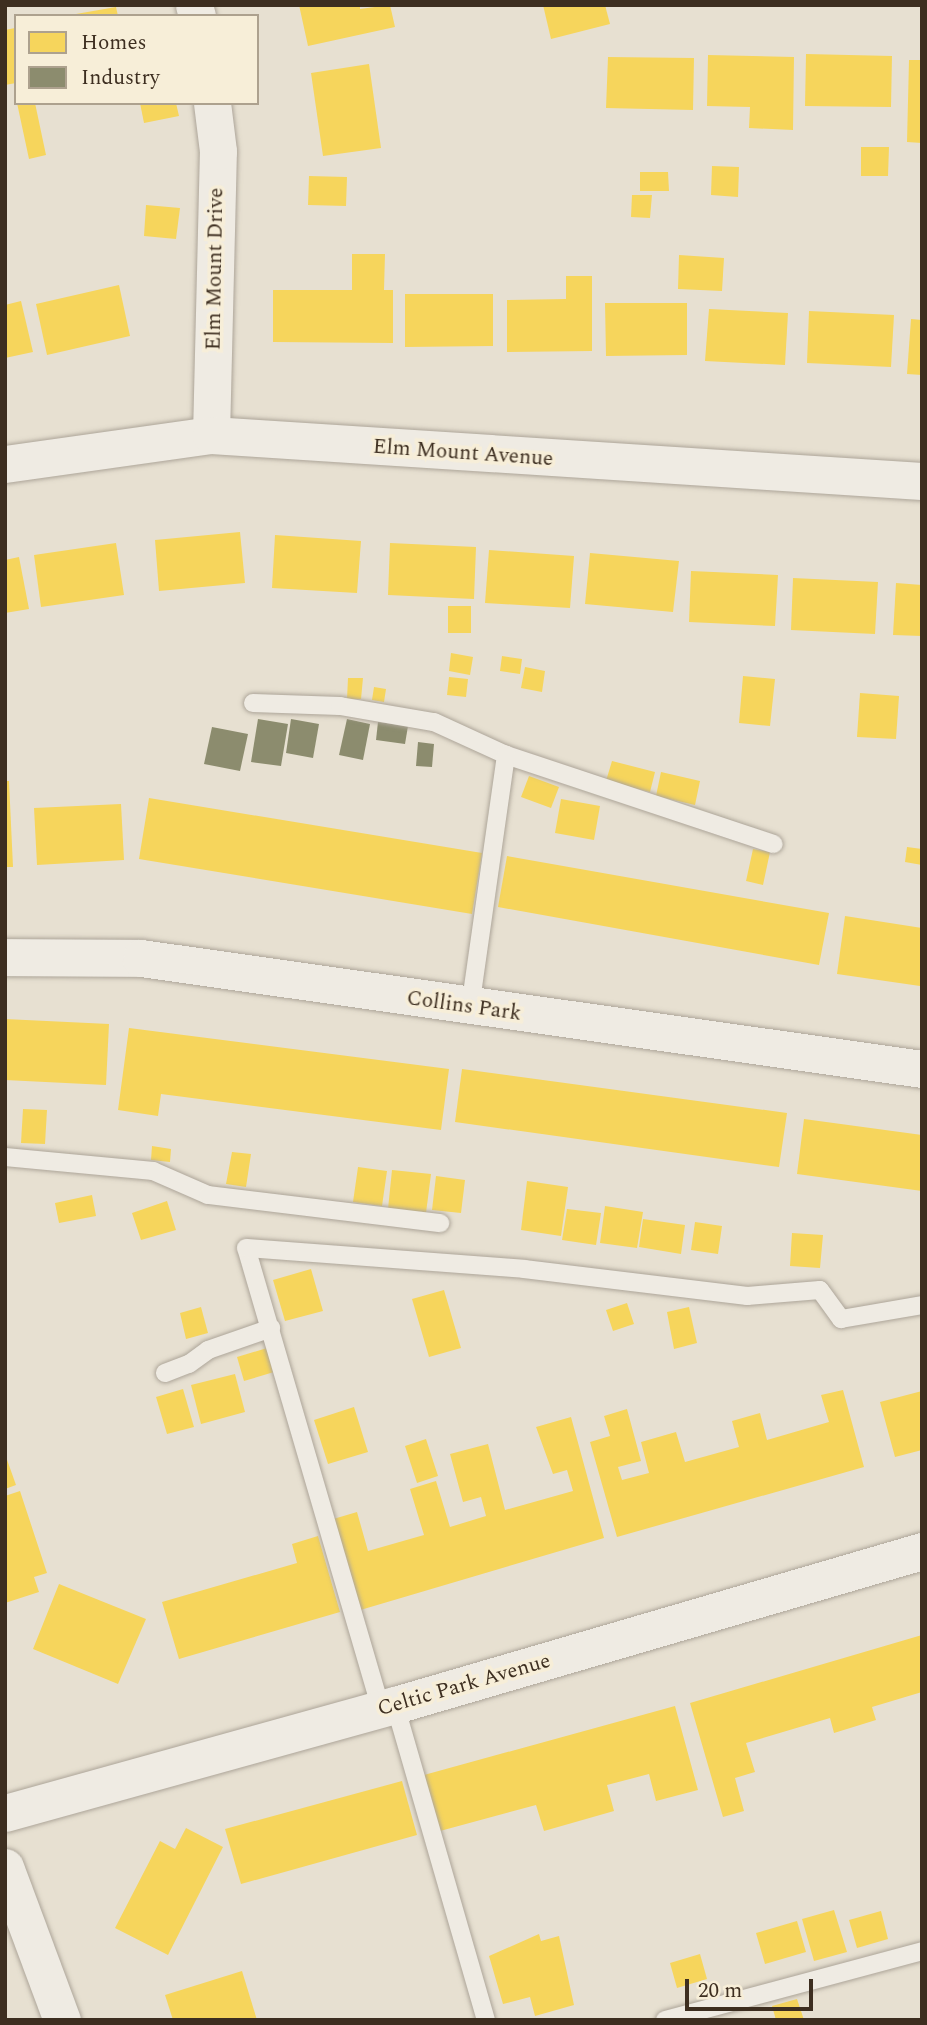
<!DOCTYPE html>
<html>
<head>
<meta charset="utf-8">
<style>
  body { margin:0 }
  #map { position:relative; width:927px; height:2025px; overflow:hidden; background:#e7e0d1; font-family:Spectral,serif }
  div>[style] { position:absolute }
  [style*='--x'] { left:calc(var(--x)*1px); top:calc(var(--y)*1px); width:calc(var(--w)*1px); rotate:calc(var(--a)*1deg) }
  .homes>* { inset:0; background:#f6d55c }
  .industry>* { inset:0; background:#8c8c6e }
  .roads { filter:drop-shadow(0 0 2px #ada599) drop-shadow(0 0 2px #ada599) }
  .lane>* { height:18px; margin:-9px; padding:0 9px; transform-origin:9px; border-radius:9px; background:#efebe3 }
  .street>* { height:37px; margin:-18.5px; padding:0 18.5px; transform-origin:18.5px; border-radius:18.5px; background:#efebe3 }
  span { translate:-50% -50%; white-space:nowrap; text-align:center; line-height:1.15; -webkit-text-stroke:7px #f7eed8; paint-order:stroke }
  .street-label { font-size:21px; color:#3d2e20 }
  .frame { position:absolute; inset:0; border:7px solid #3d2e20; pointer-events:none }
  .legend { position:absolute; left:14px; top:14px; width:245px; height:91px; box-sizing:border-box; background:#f7eed8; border:2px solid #ada18e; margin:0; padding:9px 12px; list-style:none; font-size:21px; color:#3d2e20 }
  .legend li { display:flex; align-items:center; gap:14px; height:35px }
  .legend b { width:35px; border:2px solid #ada18e }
  .scale { position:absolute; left:685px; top:1979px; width:128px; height:32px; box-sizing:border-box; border:4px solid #3d2e20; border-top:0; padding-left:9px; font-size:21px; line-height:24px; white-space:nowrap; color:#3d2e20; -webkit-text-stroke:5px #f7eed8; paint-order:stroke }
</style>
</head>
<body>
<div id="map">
  <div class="homes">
    <i style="clip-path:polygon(299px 5px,360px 5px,360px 9px,390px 5px,395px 27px,308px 46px)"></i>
    <i style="clip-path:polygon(543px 5px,605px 5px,610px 24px,551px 39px)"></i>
    <i style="clip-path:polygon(116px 7px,118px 16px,76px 16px,76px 14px)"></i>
    <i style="clip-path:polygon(15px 28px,16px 83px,5px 85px,5px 30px)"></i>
    <i style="clip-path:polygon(806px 54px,892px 56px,891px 107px,805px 106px)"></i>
    <i style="clip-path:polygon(708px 55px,794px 57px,793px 130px,749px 128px,750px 107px,707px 106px)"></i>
    <i style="clip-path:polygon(608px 57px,694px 58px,693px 110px,606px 108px)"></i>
    <i style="clip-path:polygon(909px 60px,922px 60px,922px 143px,907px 142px)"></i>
    <i style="clip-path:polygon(369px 64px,381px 148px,323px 156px,311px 73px)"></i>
    <i style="clip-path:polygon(17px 103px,35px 103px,46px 155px,29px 159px)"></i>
    <i style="clip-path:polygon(140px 103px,176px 103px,179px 116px,144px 123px)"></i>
    <i style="clip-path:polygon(861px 147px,889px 147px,888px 176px,861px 176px)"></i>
    <i style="clip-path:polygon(712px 166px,739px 167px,738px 197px,711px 195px)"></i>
    <i style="clip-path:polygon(640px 172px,668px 172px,669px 191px,640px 191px)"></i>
    <i style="clip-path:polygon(309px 176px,347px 177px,346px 206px,308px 205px)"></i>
    <i style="clip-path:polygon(632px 195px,652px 195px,650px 218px,631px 217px)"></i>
    <i style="clip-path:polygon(146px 205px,180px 208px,176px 239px,144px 236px)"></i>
    <i style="clip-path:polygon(352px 254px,385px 254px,384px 290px,393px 290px,393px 343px,273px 342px,273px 290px,352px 290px)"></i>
    <i style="clip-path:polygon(679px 255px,724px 258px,722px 291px,678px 289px)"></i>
    <i style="clip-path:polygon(566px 276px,592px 276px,592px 351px,507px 352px,507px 300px,566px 299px)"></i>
    <i style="clip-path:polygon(119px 285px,130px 336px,47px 355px,36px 304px)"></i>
    <i style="clip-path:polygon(405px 294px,493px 294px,493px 346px,405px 347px)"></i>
    <i style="clip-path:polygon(21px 301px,33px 352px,5px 358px,5px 305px)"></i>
    <i style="clip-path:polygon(605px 303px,687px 303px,687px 355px,606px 356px)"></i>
    <i style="clip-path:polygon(709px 309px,788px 313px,785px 365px,705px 361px)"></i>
    <i style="clip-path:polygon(809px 311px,894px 315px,891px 367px,807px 363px)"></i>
    <i style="clip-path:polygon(911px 319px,922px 320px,922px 375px,907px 374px)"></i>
    <i style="clip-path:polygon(240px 532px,245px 583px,159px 591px,155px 540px)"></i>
    <i style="clip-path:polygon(275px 535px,361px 541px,357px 593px,272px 588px)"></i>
    <i style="clip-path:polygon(116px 543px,124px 595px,41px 607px,34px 555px)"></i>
    <i style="clip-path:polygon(390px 543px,476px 547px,474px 599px,388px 595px)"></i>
    <i style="clip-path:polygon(489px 550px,574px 556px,570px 608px,485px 603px)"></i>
    <i style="clip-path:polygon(590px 553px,679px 561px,673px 612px,585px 604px)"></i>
    <i style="clip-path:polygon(19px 557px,29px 609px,5px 613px,5px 560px)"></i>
    <i style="clip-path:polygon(691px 571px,778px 575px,775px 626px,689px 622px)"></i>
    <i style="clip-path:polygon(793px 578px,878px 582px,875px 634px,791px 630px)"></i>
    <i style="clip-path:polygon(896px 583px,922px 585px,922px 636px,893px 635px)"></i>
    <i style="clip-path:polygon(448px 606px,471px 606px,471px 633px,448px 633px)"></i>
    <i style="clip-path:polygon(451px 653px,473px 657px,470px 675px,449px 671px)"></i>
    <i style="clip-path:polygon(502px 656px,522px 659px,520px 674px,500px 671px)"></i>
    <i style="clip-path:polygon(525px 667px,545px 671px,542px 692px,521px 688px)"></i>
    <i style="clip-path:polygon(743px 676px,775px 679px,770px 726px,739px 723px)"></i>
    <i style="clip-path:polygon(449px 677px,468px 679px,466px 697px,447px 695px)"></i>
    <i style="clip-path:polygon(348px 678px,363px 678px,361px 699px,347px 699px)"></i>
    <i style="clip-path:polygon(374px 687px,386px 689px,384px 702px,372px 700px)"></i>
    <i style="clip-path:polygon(860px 693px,899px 696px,896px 739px,857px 737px)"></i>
    <i style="clip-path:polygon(612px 761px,655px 772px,650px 792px,606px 781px)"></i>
    <i style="clip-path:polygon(661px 772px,700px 781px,695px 805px,656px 796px)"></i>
    <i style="clip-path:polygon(529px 776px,559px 787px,551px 808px,521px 797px)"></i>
    <i style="clip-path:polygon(5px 781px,9px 781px,13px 867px,5px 867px)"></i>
    <i style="clip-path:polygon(149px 798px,482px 853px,472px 914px,139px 859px)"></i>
    <i style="clip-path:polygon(561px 799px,600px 806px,594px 840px,555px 833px)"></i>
    <i style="clip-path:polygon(121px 804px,124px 860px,37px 865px,34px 808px)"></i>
    <i style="clip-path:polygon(907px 847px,922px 849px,922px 865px,905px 862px)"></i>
    <i style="clip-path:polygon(753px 849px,770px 852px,763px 885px,746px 881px)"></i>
    <i style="clip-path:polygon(507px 856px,829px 913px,819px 965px,498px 907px)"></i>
    <i style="clip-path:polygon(845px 916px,922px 928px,920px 986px,837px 974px)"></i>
    <i style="clip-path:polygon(5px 1019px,109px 1024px,106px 1085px,5px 1080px)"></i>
    <i style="clip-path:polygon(129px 1028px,449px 1069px,441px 1130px,161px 1094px,158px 1116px,118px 1110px)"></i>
    <i style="clip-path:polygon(462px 1069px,787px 1113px,779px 1167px,455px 1122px)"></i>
    <i style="clip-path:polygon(23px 1109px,47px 1110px,45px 1144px,21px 1143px)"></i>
    <i style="clip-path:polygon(804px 1119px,922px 1135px,922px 1191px,797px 1174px)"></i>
    <i style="clip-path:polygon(152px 1146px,171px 1149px,170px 1162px,151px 1160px)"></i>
    <i style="clip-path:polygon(232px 1152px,251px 1154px,246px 1187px,226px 1184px)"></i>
    <i style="clip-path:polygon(358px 1167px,387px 1171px,382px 1206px,353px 1202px)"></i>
    <i style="clip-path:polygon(392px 1170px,431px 1174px,426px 1213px,388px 1209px)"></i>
    <i style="clip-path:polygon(436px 1176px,465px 1180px,461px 1213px,432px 1210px)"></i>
    <i style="clip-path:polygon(527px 1181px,568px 1187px,561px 1236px,521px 1230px)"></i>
    <i style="clip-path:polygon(92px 1195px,96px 1216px,59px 1223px,55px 1203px)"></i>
    <i style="clip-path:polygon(167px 1201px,176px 1230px,141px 1240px,132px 1213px)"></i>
    <i style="clip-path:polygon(605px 1206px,643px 1212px,637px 1248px,600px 1243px)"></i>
    <i style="clip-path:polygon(567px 1209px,601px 1213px,596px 1245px,562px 1240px)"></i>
    <i style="clip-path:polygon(643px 1219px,685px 1225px,681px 1254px,639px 1247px)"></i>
    <i style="clip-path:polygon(695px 1222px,722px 1226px,718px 1254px,691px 1250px)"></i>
    <i style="clip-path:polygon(792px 1233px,823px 1235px,820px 1268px,790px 1266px)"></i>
    <i style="clip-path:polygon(311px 1269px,323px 1311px,285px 1321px,273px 1280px)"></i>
    <i style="clip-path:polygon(444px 1290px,461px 1348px,429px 1357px,412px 1299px)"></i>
    <i style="clip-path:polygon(627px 1303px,634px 1324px,613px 1331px,606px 1310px)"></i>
    <i style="clip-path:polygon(201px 1307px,208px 1333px,186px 1339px,180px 1313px)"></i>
    <i style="clip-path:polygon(689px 1307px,697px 1343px,674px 1349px,667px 1312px)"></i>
    <i style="clip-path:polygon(267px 1348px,274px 1372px,244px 1381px,237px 1357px)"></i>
    <i style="clip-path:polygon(235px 1374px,245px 1412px,201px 1424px,191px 1385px)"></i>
    <i style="clip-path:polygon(183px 1389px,194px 1427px,167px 1434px,156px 1397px)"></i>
    <i style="clip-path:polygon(843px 1390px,864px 1467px,617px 1537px,590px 1442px,610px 1436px,604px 1416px,627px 1409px,641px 1461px,618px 1467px,622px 1480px,649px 1473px,641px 1442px,676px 1432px,685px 1462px,739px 1447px,732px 1421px,760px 1413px,767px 1440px,829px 1422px,821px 1395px)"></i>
    <i style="clip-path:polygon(922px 1391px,922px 1450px,895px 1457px,880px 1402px)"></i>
    <i style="clip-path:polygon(354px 1407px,368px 1452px,328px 1464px,314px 1420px)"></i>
    <i style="clip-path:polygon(571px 1417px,604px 1538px,357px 1611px,330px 1520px,357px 1512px,368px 1551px,424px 1535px,410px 1489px,436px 1481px,450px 1527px,486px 1516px,481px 1497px,463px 1502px,450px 1454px,488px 1444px,505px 1510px,573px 1491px,567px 1470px,553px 1474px,536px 1427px)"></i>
    <i style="clip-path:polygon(426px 1439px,438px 1476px,417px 1483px,405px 1446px)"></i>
    <i style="clip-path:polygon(5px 1454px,16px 1485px,5px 1489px)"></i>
    <i style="clip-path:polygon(20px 1491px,47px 1573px,34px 1577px,39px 1592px,5px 1603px,5px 1496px)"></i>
    <i style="clip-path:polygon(318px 1536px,340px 1612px,179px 1659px,162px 1602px,297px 1563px,292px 1544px)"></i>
    <i style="clip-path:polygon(59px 1584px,146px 1619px,118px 1684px,33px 1649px)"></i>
    <i style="clip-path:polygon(922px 1635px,922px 1692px,872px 1707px,876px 1720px,834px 1733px,830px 1718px,746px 1743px,755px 1772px,735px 1778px,744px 1811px,723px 1817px,690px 1703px)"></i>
    <i style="clip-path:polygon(675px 1706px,698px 1790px,656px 1801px,649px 1774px,607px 1785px,614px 1811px,544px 1831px,536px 1805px,440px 1831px,424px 1775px)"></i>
    <i style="clip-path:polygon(402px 1781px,417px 1835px,241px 1884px,225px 1829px)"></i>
    <i style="clip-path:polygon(186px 1828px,223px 1847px,168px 1955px,115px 1928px,160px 1841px,175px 1849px)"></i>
    <i style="clip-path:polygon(834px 1910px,847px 1952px,814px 1961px,802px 1919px)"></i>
    <i style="clip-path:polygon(881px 1911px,888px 1939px,857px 1948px,849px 1920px)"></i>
    <i style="clip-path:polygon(797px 1921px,806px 1952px,765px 1964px,756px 1933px)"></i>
    <i style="clip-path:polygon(539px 1934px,541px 1941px,559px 1936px,574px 2005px,535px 2016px,530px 1997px,503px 2004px,489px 1956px)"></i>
    <i style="clip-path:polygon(700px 1954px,707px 1979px,677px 1988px,670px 1963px)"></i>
    <i style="clip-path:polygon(242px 1971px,257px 2020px,173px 2020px,165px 1995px)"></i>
    <i style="clip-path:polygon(797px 1999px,804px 2020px,776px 2020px,772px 2006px)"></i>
  </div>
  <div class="industry">
    <i style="clip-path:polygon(258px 719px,288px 724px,281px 766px,251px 762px)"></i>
    <i style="clip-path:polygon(291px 719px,319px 724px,313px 758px,286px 753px)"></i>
    <i style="clip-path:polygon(347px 719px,370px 724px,363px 760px,339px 755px)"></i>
    <i style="clip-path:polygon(378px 722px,408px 726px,405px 744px,376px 740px)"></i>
    <i style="clip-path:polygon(212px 727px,248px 734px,240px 771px,204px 764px)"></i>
    <i style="clip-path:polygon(418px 742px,434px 744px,432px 767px,416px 766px)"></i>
  </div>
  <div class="roads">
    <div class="lane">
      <i style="--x:253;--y:703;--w:87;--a:2"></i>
      <i style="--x:340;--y:706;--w:95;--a:9.7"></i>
      <i style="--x:434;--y:722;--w:79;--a:24.6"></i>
      <i style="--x:506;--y:755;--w:282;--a:18.4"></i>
      <i style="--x:470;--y:1008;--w:256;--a:-81.9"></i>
      <i style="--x:5;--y:1157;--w:149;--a:5.4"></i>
      <i style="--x:153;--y:1171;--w:60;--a:23.6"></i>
      <i style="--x:208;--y:1195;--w:234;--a:6.9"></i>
      <i style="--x:165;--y:1373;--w:26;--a:-21"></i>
      <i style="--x:189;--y:1364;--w:24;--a:-36"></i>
      <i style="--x:208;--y:1350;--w:67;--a:-19.2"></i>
      <i style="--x:395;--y:1705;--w:328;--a:73.9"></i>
      <i style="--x:381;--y:1709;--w:480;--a:-106.3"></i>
      <i style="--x:246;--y:1248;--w:279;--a:4.3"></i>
      <i style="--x:524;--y:1269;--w:225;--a:6.9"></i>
      <i style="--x:747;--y:1296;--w:73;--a:-4.7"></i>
      <i style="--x:820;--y:1290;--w:36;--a:54"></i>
      <i style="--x:841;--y:1319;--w:82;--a:-9.8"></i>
      <i style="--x:665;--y:2020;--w:266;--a:-15"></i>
    </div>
    <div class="street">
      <i style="--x:194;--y:5;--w:11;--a:75"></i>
      <i style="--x:211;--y:435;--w:284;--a:-88.6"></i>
      <i style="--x:218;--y:151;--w:48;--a:-97.1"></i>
      <i style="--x:5;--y:464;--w:208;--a:-8"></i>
      <i style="--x:211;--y:435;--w:712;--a:3.7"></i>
      <i style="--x:5;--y:957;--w:136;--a:0.4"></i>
      <i style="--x:141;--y:958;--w:789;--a:8.09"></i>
      <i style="--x:5;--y:1813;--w:405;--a:-15.5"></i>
      <i style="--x:395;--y:1705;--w:549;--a:-16.29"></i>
      <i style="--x:5;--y:1867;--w:163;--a:69.6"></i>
    </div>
  </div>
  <div class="street-label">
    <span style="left:215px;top:269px;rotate:-89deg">Elm Mount Drive</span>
    <span style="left:463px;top:453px;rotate:4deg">Elm Mount Avenue</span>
    <span style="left:464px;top:1006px;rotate:8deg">Collins Park</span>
    <span style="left:464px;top:1685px;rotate:-16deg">Celtic Park Avenue</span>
  </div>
  <div class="frame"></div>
  <ul class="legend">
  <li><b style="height:19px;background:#f6d55c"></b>Homes</li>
  <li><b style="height:19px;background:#8c8c6e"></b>Industry</li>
  </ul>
  <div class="scale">20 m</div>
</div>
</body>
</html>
